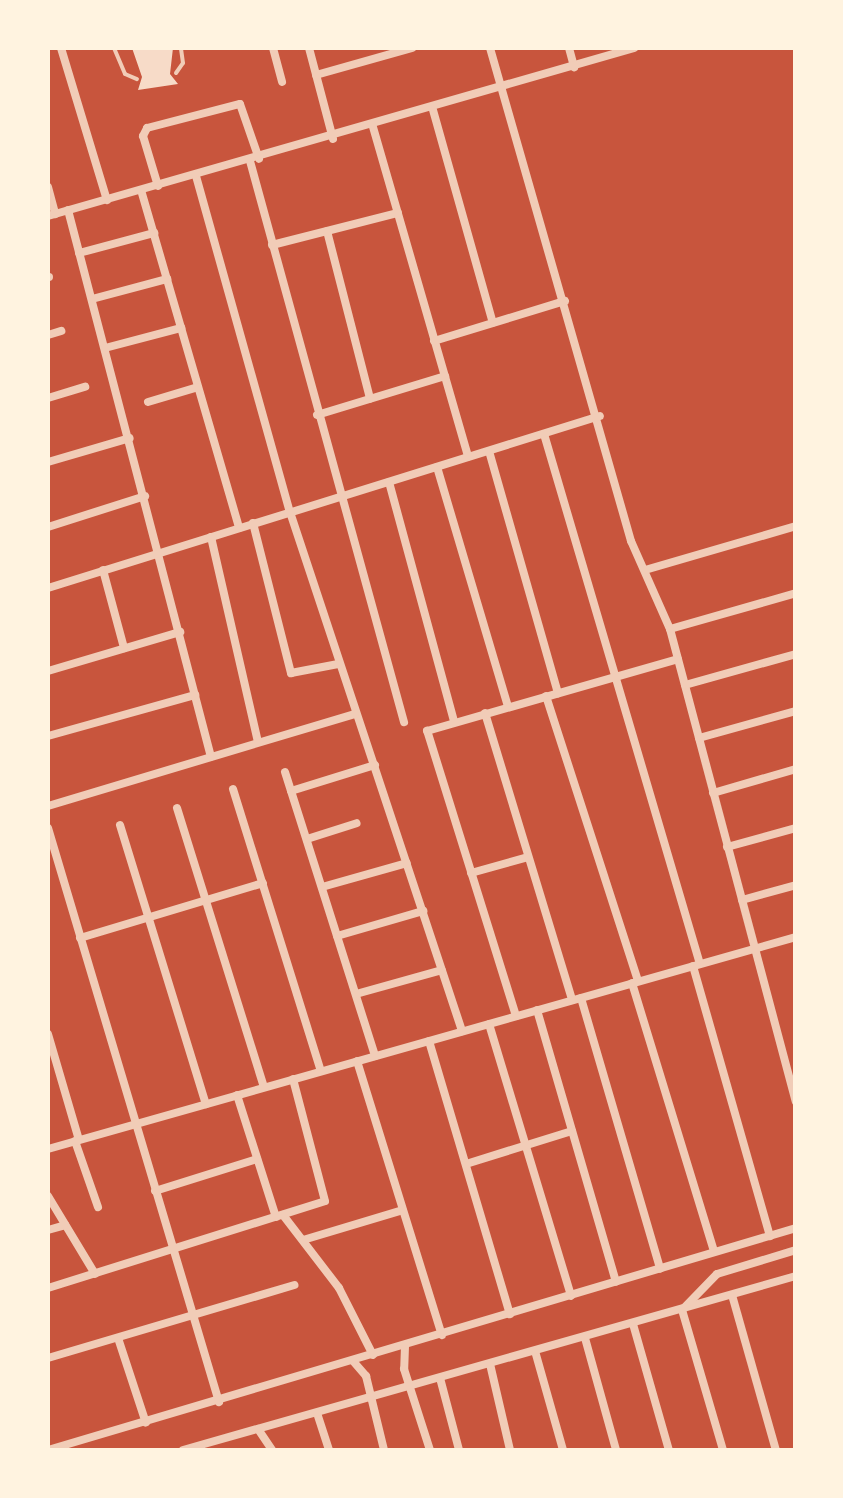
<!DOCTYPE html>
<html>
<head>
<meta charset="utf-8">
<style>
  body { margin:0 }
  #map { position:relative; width:843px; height:1498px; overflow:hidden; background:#c8553d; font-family:Mulish,sans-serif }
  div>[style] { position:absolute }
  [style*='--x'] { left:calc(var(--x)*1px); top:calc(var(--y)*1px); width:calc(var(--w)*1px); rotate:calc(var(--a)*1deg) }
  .building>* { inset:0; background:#f7dbc8 }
  .service>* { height:4px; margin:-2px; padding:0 2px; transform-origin:2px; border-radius:2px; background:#f1ccb7 }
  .minor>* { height:8px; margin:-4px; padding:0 4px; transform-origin:4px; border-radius:4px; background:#f1ccb7 }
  span { translate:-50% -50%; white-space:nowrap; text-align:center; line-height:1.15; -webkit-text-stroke:10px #fff3e0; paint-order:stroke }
  .frame { position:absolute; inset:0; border:50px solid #fff3e0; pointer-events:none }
</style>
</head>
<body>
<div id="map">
  <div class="building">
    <i style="clip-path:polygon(132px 48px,173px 48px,170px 74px,178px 84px,138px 90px,142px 77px)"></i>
  </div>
  <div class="service">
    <i style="--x:114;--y:48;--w:28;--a:67"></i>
    <i style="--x:125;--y:74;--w:13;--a:23"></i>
    <i style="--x:176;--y:73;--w:12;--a:-55"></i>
    <i style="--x:183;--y:63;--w:15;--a:-98"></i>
  </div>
  <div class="minor">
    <i style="--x:61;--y:48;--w:159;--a:73.2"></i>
    <i style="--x:273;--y:48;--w:35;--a:75"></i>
    <i style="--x:309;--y:48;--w:94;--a:75.2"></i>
    <i style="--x:490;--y:48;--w:513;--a:74.04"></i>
    <i style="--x:631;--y:541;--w:96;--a:66.1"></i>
    <i style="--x:670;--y:629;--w:489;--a:75.1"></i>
    <i style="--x:569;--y:48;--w:20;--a:75"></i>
    <i style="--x:316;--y:75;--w:100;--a:-15.7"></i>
    <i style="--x:433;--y:110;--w:221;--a:74.3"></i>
    <i style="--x:373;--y:127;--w:343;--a:73.9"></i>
    <i style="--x:250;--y:161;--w:582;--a:74.65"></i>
    <i style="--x:196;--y:176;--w:349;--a:74.4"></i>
    <i style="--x:290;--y:512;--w:547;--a:71.66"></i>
    <i style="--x:158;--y:186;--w:52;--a:-106.7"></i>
    <i style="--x:143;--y:136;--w:9;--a:-63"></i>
    <i style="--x:147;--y:128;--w:96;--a:-14.5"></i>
    <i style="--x:240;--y:104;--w:58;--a:70.9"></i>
    <i style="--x:48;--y:187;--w:28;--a:75"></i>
    <i style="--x:141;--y:190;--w:352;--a:73.8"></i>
    <i style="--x:68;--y:210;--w:565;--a:75.35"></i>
    <i style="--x:48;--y:216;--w:610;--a:-16"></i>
    <i style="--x:327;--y:231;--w:173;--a:75.6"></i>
    <i style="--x:272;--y:245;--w:130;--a:-14.3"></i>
    <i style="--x:79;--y:253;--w:78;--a:-14.9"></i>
    <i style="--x:48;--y:277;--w:1;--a:0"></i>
    <i style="--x:92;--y:299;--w:78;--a:-14.9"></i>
    <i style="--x:48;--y:335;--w:14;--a:-17"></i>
    <i style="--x:434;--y:341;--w:137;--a:-17"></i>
    <i style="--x:105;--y:348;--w:79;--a:-14.7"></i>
    <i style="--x:48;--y:398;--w:39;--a:-17"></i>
    <i style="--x:148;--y:402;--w:52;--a:-16.7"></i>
    <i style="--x:317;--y:415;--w:134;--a:-16.9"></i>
    <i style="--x:544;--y:434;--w:552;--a:73.6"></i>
    <i style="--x:489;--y:451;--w:252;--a:74.1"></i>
    <i style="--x:48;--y:462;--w:85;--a:-16.3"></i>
    <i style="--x:437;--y:467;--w:250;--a:73.5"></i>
    <i style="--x:389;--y:482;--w:249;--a:74.8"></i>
    <i style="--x:253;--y:523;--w:155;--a:75.8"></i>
    <i style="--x:291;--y:673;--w:48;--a:-10.8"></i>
    <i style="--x:48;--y:527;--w:102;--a:-17.7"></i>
    <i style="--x:211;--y:537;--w:210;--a:77.1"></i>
    <i style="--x:103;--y:570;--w:81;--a:74.9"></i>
    <i style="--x:645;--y:570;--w:157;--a:-16.2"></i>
    <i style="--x:48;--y:588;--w:578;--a:-17.31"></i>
    <i style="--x:670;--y:629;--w:131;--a:-15.9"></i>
    <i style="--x:48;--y:671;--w:138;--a:-16.5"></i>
    <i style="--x:685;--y:685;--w:115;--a:-15.6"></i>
    <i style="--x:546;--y:696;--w:299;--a:72.1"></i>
    <i style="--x:485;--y:713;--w:300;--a:73.1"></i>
    <i style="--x:48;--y:736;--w:153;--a:-15.6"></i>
    <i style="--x:699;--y:738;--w:101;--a:-15.6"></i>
    <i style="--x:285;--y:772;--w:298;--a:72.4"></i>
    <i style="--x:233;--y:789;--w:295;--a:72.7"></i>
    <i style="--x:291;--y:791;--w:88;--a:-17.2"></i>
    <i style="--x:713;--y:793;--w:86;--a:-16.1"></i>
    <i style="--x:48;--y:806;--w:320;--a:-16.7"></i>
    <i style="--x:177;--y:808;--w:292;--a:72.7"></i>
    <i style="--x:120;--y:825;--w:292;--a:72.9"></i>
    <i style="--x:48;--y:828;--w:599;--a:73.41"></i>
    <i style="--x:307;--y:839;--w:52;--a:-17.7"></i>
    <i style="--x:727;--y:847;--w:72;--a:-15.4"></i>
    <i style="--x:471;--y:873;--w:59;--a:-15.7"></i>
    <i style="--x:322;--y:887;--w:88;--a:-15.8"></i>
    <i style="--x:742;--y:900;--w:56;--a:-15.5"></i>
    <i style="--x:337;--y:936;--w:90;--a:-16.2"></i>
    <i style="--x:80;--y:938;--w:191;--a:-16.7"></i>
    <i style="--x:693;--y:966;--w:281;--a:74.1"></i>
    <i style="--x:632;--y:983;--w:281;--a:73"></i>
    <i style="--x:356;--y:994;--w:89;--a:-15.6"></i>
    <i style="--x:581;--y:998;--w:282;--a:73.7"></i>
    <i style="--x:537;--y:1010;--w:283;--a:73.8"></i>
    <i style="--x:516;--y:1016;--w:299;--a:-107.3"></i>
    <i style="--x:427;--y:731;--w:261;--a:-16"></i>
    <i style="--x:489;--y:1024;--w:284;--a:73.2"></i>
    <i style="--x:48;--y:1034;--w:110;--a:73.7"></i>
    <i style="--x:429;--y:1041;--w:285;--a:73.5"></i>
    <i style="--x:357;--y:1061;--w:287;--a:72.8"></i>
    <i style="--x:237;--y:1095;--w:128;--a:72.3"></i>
    <i style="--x:75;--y:1141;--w:70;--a:70.8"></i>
    <i style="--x:48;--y:1149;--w:777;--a:-15.82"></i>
    <i style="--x:466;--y:1164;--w:111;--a:-17.3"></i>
    <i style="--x:155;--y:1191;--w:107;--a:-17.4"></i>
    <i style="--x:48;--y:1196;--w:91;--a:58.9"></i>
    <i style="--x:283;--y:1215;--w:92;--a:52.5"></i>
    <i style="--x:339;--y:1288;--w:75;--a:63.1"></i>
    <i style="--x:48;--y:1230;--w:18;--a:-16"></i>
    <i style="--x:303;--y:1240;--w:104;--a:-16.7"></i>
    <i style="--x:48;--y:1288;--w:290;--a:-17.4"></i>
    <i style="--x:325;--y:1201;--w:126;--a:-104.7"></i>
    <i style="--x:732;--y:1295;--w:161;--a:74.2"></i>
    <i style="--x:633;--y:1324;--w:131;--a:74.1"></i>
    <i style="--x:118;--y:1338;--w:89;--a:71.8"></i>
    <i style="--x:585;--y:1338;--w:116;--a:74.5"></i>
    <i style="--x:405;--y:1346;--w:23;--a:92"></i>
    <i style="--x:404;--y:1369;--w:85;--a:72.2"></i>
    <i style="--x:535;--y:1351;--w:103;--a:74.2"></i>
    <i style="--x:48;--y:1358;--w:257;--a:-16.5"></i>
    <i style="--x:353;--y:1361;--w:20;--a:49"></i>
    <i style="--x:366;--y:1376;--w:76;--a:76.3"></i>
    <i style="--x:490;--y:1364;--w:88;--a:76.9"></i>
    <i style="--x:440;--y:1378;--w:74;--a:75.2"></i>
    <i style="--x:317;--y:1413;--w:39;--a:72"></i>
    <i style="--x:258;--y:1429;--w:25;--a:56"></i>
    <i style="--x:48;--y:1450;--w:780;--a:-16.53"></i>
    <i style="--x:183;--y:1450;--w:637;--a:-15.85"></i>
    <i style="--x:723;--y:1450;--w:146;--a:-106.3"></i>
    <i style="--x:682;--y:1310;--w:50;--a:-45.8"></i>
    <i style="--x:717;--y:1274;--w:83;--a:-16.9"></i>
  </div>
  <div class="frame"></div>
</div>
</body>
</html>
